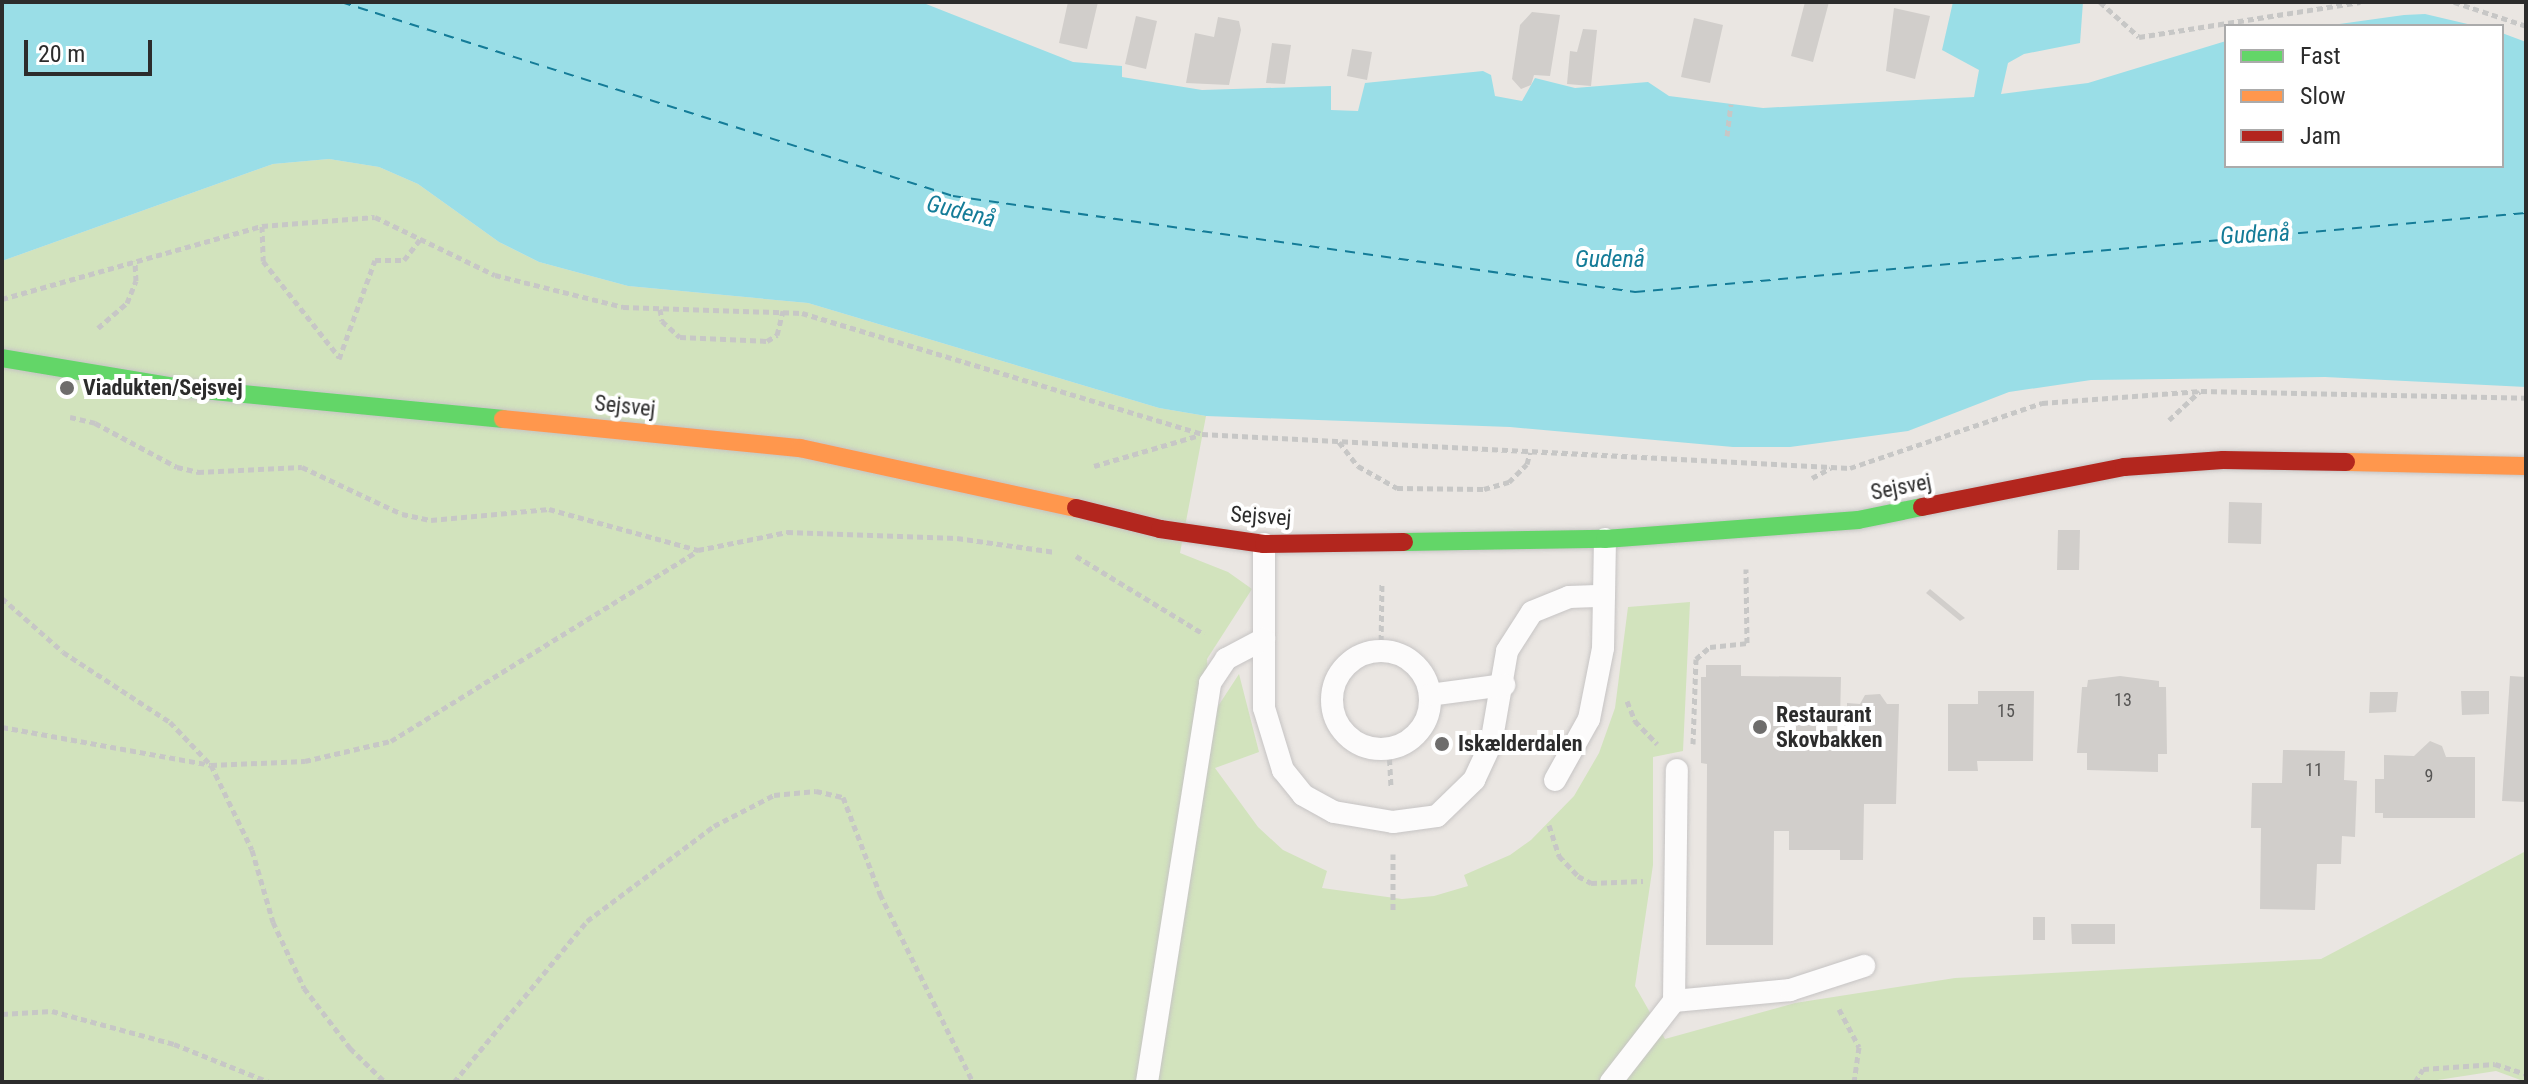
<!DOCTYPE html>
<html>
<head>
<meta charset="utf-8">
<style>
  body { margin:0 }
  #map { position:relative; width:2528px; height:1084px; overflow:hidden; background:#eae6e2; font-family:"Roboto Condensed",sans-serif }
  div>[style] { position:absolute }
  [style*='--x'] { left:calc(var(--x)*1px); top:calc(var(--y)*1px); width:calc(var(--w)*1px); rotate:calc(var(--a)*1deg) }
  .green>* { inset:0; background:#d2e3bd }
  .water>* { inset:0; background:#9adee7 }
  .ferry>* { height:2px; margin-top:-1px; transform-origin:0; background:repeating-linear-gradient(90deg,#147c98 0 10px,transparent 0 18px) }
  .building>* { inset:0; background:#d1cecb }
  .path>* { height:5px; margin-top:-2.5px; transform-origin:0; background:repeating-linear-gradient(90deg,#c7c7c6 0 6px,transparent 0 10px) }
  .roads { filter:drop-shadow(0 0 2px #c6c4c4) drop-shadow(0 0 2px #c6c4c4) }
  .lane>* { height:22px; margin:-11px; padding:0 11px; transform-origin:11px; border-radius:11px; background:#fcfbfb }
  .lane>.ring { margin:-11px; padding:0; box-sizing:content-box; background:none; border:22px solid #fcfbfb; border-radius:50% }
  .fast>* { height:18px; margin:-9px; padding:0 9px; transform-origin:9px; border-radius:9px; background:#63d668 }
  .slow>* { height:18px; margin:-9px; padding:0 9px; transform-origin:9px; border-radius:9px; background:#ff974d }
  .jam>* { height:18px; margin:-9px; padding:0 9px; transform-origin:9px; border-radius:9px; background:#b3261e }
  .dots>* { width:22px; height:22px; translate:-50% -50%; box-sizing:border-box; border:4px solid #fff; border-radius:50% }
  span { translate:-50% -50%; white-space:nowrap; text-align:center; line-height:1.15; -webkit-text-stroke:8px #fff; paint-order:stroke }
  .number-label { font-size:18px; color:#565554 }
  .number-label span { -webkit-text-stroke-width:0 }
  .poi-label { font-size:22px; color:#2c2c2c; font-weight:700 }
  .left { translate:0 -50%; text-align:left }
  .street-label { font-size:22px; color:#2c2c2c }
  .water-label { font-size:24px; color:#147c98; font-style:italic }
  .frame { position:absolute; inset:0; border:4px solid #2c2c2c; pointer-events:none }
  .legend { position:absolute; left:2224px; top:24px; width:280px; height:144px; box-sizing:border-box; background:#fff; border:2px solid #ababab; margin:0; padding:10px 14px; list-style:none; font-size:24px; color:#2c2c2c }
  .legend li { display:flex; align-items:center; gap:16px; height:40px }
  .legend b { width:40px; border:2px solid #ababab }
  .scale { position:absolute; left:24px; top:40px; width:128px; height:36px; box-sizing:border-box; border:4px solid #2c2c2c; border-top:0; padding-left:10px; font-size:24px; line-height:28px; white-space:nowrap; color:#2c2c2c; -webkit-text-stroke:6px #fff; paint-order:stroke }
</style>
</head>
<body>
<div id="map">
  <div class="green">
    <i style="clip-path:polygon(329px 159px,379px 167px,418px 184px,499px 242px,539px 262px,628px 286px,808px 303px,1159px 408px,1206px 416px,1180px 553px,1228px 572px,1252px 589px,1207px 659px,1211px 717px,1239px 674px,1259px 752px,1215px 768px,1258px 827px,1283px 850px,1327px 871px,1322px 888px,1402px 899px,1434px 896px,1468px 886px,1464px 875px,1510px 855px,1531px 840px,1574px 796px,1599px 753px,1615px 708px,1628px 607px,1690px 602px,1683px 751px,1653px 757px,1653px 865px,1635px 986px,1665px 1039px,1795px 1003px,1955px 978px,2321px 959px,2526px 851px,2526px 1082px,2496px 1071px,2425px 1082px,2px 1082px,2px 261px,273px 164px)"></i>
  </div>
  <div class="water">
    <i style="clip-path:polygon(2px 2px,921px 2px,1073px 62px,1122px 66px,1122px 77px,1202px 90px,1331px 86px,1331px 110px,1358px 111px,1365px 83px,1483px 71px,1491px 75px,1495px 96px,1522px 101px,1535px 78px,1575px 88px,1648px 82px,1669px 96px,1763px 108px,1974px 97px,1979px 70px,1942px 50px,1953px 2px,2083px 2px,2080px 43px,2024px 54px,2008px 63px,2001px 94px,2088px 83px,2226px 41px,2226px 166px,2502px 166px,2502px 33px,2526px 42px,2526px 387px,2325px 377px,2091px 380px,2009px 392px,1908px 431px,1790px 447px,1733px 447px,1510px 427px,1206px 416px,1159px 408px,808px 303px,628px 286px,539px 262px,499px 242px,418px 184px,379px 167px,329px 159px,273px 164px,2px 261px)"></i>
    <i style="clip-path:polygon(2425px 14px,2476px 26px,2325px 26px,2404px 15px)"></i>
  </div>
  <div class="ferry">
    <i style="--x:341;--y:2;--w:642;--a:17.59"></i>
    <i style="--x:953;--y:196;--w:689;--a:8.01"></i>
    <i style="--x:1635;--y:292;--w:894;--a:-5.07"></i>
  </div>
  <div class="building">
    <i style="clip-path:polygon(1068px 2px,1098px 2px,1087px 49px,1059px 43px)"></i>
    <i style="clip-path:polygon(1805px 2px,1829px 2px,1813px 62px,1791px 56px)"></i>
    <i style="clip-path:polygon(1894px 8px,1930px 16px,1915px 79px,1886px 71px)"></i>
    <i style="clip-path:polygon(1532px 12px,1560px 15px,1550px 76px,1534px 75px,1531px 85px,1521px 89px,1512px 79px,1520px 25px)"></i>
    <i style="clip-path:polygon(1136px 16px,1157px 21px,1146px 69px,1125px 64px)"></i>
    <i style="clip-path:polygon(1218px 17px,1239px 21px,1241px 30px,1229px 85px,1186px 83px,1195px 33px,1214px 37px)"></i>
    <i style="clip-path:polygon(1694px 18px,1723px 25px,1710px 83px,1681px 77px)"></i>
    <i style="clip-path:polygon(1583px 29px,1597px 30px,1591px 86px,1567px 84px,1570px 51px,1577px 52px)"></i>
    <i style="clip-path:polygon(1272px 43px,1291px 45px,1285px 84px,1266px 83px)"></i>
    <i style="clip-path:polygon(1352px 49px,1372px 52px,1367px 80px,1347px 76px)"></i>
    <i style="clip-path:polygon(2229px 502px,2262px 503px,2261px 544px,2228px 543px)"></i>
    <i style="clip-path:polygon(2058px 530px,2080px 530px,2079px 570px,2057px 570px)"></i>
    <i style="clip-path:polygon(1930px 589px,1965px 618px,1960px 621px,1926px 593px)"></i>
    <i style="clip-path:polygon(1706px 665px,1741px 665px,1741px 676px,1841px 677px,1840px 721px,1847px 721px,1847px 703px,1860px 704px,1865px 695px,1880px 694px,1887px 704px,1899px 704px,1896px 804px,1864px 804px,1863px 860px,1840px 860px,1840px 850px,1789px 850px,1789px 831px,1774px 831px,1773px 945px,1706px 945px,1707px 764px,1701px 763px,1701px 677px,1706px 677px)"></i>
    <i style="clip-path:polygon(2120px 676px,2159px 681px,2159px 687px,2166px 687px,2167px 754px,2158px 754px,2158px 772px,2087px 770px,2087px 753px,2077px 753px,2082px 687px,2087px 687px,2088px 680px)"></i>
    <i style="clip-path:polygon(2510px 676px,2526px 677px,2526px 802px,2502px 801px)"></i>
    <i style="clip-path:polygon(1978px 691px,2034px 691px,2033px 761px,1977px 761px,1978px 771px,1948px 771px,1948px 704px,1978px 704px)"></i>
    <i style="clip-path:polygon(2461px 691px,2489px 691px,2489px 714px,2462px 715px)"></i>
    <i style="clip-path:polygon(2370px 692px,2398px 692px,2396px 712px,2369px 713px)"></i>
    <i style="clip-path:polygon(2430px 741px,2442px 746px,2446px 757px,2475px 757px,2475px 818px,2383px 818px,2383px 813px,2375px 813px,2375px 779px,2384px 779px,2384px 755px,2414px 756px)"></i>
    <i style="clip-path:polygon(2283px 750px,2345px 751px,2344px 780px,2357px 781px,2355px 837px,2342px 836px,2341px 864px,2317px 864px,2315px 910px,2260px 909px,2261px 828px,2251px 828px,2252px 783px,2282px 783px)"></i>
    <i style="clip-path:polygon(2033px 917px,2045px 917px,2045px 940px,2033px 940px)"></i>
    <i style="clip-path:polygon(2071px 924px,2115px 924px,2115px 944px,2072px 944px)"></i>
  </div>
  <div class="path">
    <i style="--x:2100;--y:2;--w:52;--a:41.9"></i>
    <i style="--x:2139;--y:37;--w:224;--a:-9"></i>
    <i style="--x:2454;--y:2;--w:76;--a:18.4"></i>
    <i style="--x:1727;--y:136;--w:32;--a:-83"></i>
    <i style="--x:262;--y:226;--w:35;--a:88"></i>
    <i style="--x:263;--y:261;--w:122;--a:51.6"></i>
    <i style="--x:2;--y:299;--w:270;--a:-15.7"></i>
    <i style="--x:262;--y:226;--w:113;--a:-4.6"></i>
    <i style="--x:375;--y:217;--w:133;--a:25.8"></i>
    <i style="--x:495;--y:275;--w:132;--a:14"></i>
    <i style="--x:623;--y:307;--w:179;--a:1.9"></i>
    <i style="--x:802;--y:313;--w:418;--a:16.8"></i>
    <i style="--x:1202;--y:434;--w:649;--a:3"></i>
    <i style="--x:1850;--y:468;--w:203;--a:-18.7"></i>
    <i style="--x:2042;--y:403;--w:159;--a:-4.3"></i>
    <i style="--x:2201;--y:391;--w:325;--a:1.2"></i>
    <i style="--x:660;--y:309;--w:12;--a:81"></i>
    <i style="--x:662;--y:321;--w:24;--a:42"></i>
    <i style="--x:680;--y:337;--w:87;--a:2.6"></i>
    <i style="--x:767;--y:341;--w:12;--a:-31"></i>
    <i style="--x:777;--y:335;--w:25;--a:-76"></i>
    <i style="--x:98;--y:328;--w:38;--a:-41"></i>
    <i style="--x:127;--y:303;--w:24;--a:-68"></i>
    <i style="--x:136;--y:281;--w:20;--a:-93"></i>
    <i style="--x:339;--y:359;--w:105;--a:-70"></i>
    <i style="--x:375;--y:260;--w:29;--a:0"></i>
    <i style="--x:404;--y:260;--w:29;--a:-52"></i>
    <i style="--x:70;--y:417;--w:26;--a:13"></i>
    <i style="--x:95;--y:423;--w:93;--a:28.2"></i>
    <i style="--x:177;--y:467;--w:22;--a:13"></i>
    <i style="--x:198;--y:472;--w:104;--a:-2.8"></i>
    <i style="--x:302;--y:467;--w:110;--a:25.2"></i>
    <i style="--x:402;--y:514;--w:30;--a:12"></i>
    <i style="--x:431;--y:520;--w:119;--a:-5.3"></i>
    <i style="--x:549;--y:509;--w:155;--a:15.4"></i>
    <i style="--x:698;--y:550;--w:91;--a:-11.4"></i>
    <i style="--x:787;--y:532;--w:170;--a:2"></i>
    <i style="--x:957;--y:538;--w:99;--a:8.1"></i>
    <i style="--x:2169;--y:420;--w:42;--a:-43.1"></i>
    <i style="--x:1339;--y:442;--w:31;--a:52"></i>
    <i style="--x:1358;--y:466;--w:45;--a:29.4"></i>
    <i style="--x:1397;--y:488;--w:87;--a:0.7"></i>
    <i style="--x:1484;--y:489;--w:26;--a:-16"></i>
    <i style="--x:1509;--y:482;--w:25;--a:-45"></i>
    <i style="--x:1527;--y:464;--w:12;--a:-76"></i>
    <i style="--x:1094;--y:466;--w:110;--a:-16.3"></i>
    <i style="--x:1812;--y:478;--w:21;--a:-28"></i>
    <i style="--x:1076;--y:556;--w:150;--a:31.4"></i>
    <i style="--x:2;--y:598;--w:81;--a:41.5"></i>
    <i style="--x:63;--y:652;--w:128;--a:33.2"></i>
    <i style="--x:170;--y:722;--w:59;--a:46.4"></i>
    <i style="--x:211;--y:765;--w:94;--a:64.2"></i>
    <i style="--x:252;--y:850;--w:75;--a:73.7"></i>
    <i style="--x:273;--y:922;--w:73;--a:64.8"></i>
    <i style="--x:304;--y:988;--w:76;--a:52.5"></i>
    <i style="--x:350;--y:1048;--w:49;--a:44.2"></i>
    <i style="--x:1381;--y:651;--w:68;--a:-89.2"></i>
    <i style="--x:1627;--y:701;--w:22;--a:68"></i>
    <i style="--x:1635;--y:721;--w:32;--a:46"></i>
    <i style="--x:2;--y:727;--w:212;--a:10.3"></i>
    <i style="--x:211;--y:765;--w:94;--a:-2.4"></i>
    <i style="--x:305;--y:761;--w:88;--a:-13.1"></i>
    <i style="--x:391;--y:741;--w:360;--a:-31.8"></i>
    <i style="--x:1693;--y:744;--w:85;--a:-88"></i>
    <i style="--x:1696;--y:659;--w:18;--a:-41"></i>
    <i style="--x:1710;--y:647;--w:37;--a:-6"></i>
    <i style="--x:1747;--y:643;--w:74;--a:-90.8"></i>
    <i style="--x:1389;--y:749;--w:39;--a:87"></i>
    <i style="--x:1549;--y:825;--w:33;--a:72"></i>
    <i style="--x:1559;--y:856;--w:28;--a:46"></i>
    <i style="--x:1578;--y:876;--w:15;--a:28"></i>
    <i style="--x:1591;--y:883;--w:52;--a:-2.2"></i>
    <i style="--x:1393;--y:854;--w:58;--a:90"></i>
    <i style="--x:1839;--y:1009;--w:43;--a:62.2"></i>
    <i style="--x:1859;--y:1047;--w:35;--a:98"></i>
    <i style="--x:2;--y:1014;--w:50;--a:-3.4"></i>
    <i style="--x:52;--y:1011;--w:126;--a:15.1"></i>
    <i style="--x:174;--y:1044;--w:102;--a:21.8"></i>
    <i style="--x:454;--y:1082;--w:209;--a:-50.4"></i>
    <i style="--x:587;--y:921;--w:159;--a:-36.8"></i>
    <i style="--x:714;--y:826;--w:68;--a:-27.3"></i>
    <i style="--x:774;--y:795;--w:42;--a:-5.4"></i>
    <i style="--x:816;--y:791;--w:28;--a:13"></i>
    <i style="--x:843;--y:797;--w:104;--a:69.1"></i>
    <i style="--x:880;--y:894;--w:210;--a:63.7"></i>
    <i style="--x:2415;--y:1082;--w:15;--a:-58"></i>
    <i style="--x:2423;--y:1069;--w:72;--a:-4"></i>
    <i style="--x:2495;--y:1064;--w:33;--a:18"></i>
  </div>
  <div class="roads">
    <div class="lane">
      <i style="--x:1264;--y:544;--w:164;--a:90"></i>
      <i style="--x:1264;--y:708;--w:65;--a:73"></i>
      <i style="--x:1283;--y:770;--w:32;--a:51"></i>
      <i style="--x:1303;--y:795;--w:35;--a:29"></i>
      <i style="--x:1334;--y:812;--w:60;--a:9.6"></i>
      <i style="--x:1393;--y:822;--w:44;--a:-7.8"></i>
      <i style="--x:1437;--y:816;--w:52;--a:-44.2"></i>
      <i style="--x:1474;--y:780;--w:40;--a:-65"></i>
      <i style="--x:1491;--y:744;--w:94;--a:-80.2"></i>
      <i style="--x:1507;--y:651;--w:46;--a:-57.3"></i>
      <i style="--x:1532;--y:612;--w:40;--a:-22"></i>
      <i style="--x:1569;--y:597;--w:35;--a:-2"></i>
      <i style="--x:1604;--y:596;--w:57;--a:-89"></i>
      <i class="ring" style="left:1332px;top:651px;width:76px;height:76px"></i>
      <i style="--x:1430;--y:695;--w:75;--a:-7.7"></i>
      <i style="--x:1555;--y:780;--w:70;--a:-60.9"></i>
      <i style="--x:1589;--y:719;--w:72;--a:-78.8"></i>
      <i style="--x:1603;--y:648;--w:52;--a:-88.9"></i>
      <i style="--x:1674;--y:1001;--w:231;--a:-89.3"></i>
      <i style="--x:1147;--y:1082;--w:404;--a:-81"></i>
      <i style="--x:1210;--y:683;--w:29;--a:-56"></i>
      <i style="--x:1226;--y:659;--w:43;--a:-27.8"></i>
      <i style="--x:1611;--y:1082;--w:103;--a:-52.1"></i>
      <i style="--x:1674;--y:1001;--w:117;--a:-5.4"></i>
      <i style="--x:1790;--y:990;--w:78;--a:-18"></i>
    </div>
    <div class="fast">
      <i style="--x:2;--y:358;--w:181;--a:9.5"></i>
      <i style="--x:181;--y:388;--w:323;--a:5.5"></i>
      <i style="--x:1404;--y:542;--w:201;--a:-0.9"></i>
      <i style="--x:1605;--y:539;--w:254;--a:-4.3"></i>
      <i style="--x:1858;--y:520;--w:65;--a:-11.5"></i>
    </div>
    <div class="slow">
      <i style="--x:503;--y:419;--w:298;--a:5.6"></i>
      <i style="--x:800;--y:448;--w:282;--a:12.3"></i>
      <i style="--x:2346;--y:462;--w:180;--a:1.3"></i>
    </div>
    <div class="jam">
      <i style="--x:1922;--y:507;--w:206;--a:-11.2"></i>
      <i style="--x:2124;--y:467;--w:99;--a:-4"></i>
      <i style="--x:2223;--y:460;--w:123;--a:0.9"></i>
      <i style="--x:1076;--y:508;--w:87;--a:14"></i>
      <i style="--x:1160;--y:529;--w:105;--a:8.2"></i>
      <i style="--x:1264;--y:544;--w:140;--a:-0.8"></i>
    </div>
  </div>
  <div class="dots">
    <i style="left:67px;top:388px;background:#6e6d6c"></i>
    <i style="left:1760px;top:727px;background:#6e6d6c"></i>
    <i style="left:1442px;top:744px;background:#6e6d6c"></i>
  </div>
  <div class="number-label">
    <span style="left:2123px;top:700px">13</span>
    <span style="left:2006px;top:711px">15</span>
    <span style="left:2314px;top:770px">11</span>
    <span style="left:2429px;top:776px">9</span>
  </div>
  <div class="poi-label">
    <span class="left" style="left:83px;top:388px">Viadukten/Sejsvej</span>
    <span class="left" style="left:1776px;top:727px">Restaurant<br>Skovbakken</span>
    <span class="left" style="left:1458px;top:744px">Iskælderdalen</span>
  </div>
  <div class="street-label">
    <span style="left:625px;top:406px;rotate:6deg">Sejsvej</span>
    <span style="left:1901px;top:487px;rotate:-11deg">Sejsvej</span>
    <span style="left:1261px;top:516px;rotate:4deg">Sejsvej</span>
  </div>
  <div class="water-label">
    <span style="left:961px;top:212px;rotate:14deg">Gudenå</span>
    <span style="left:2255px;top:235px;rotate:-3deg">Gudenå</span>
    <span style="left:1610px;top:260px">Gudenå</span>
  </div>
  <div class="frame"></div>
  <ul class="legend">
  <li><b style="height:10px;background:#63d668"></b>Fast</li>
  <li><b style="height:10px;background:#ff974d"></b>Slow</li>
  <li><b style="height:10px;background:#b3261e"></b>Jam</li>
  </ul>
  <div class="scale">20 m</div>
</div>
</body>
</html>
